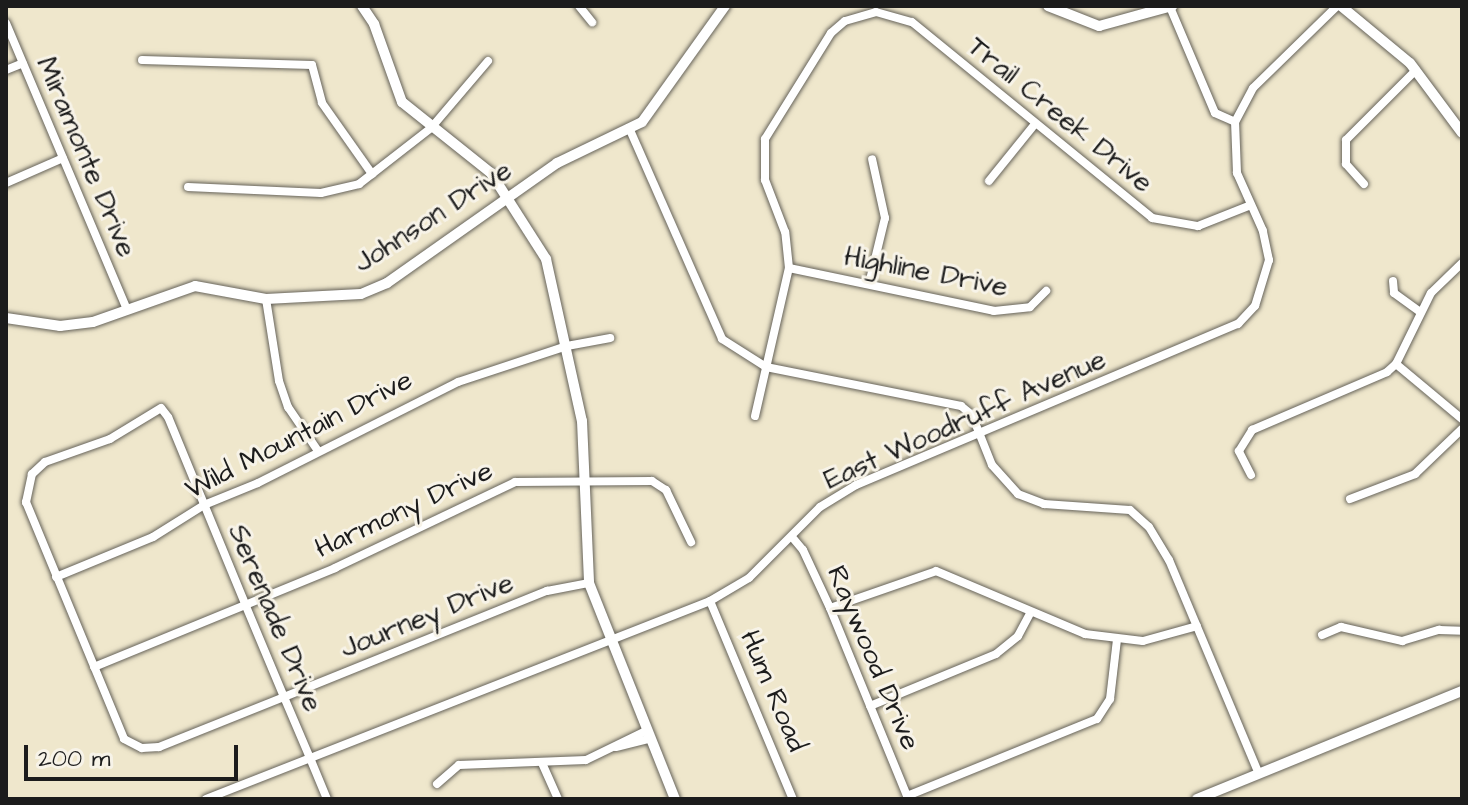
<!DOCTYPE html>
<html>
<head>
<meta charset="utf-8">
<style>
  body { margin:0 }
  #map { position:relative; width:1468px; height:805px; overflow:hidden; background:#efe7cc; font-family:"Architects Daughter",sans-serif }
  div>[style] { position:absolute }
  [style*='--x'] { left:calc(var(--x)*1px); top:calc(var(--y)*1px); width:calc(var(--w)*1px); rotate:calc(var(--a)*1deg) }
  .roads { filter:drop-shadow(0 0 2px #66635a) drop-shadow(0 0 2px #66635a) }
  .minor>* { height:8px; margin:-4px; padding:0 4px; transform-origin:4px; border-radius:4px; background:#fff }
  .tertiary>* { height:10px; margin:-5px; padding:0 5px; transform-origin:5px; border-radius:5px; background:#fff }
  span { translate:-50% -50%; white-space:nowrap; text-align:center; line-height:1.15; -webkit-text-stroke:6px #f7f3e8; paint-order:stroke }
  .street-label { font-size:28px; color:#1c1c1c }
  .frame { position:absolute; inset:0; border:8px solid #1c1c1c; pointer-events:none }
  .scale { position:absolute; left:24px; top:745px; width:214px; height:36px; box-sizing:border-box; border:4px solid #1c1c1c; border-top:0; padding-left:10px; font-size:24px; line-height:28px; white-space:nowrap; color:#1c1c1c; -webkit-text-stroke:6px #f7f3e8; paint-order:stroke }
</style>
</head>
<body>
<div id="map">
  <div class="roads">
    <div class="minor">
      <i style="--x:579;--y:6;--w:21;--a:51"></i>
      <i style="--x:1170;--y:7;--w:115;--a:67"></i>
      <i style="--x:1215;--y:113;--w:22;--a:24"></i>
      <i style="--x:6;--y:23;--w:308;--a:67.1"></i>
      <i style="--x:142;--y:60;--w:170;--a:1.7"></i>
      <i style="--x:312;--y:65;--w:39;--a:75"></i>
      <i style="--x:322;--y:103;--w:87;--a:54.8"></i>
      <i style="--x:6;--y:70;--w:18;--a:-22"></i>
      <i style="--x:630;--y:130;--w:228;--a:66.2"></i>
      <i style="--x:722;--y:339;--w:52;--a:32.5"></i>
      <i style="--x:766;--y:367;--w:199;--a:11.3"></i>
      <i style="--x:961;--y:406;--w:14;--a:39"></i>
      <i style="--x:972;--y:415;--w:54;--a:68.2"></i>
      <i style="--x:992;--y:465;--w:39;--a:48"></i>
      <i style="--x:1018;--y:494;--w:28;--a:21"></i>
      <i style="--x:1044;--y:504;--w:86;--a:4"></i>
      <i style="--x:1130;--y:510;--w:25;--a:42"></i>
      <i style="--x:1149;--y:527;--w:39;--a:59"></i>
      <i style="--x:1169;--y:560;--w:230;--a:67.2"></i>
      <i style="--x:989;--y:181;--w:73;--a:-51.1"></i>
      <i style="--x:6;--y:183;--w:62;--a:-23.7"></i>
      <i style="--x:1364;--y:184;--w:27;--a:-132"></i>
      <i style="--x:1346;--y:164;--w:24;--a:-90"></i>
      <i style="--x:1346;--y:140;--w:99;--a:-45"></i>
      <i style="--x:188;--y:187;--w:133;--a:2.6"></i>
      <i style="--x:321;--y:193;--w:39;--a:-13"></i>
      <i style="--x:359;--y:184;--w:91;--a:-37.9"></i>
      <i style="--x:431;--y:128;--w:88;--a:-49.6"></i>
      <i style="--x:789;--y:268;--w:209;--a:11.8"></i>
      <i style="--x:994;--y:311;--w:36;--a:-6"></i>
      <i style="--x:1030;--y:307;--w:23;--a:-45"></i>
      <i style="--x:1393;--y:281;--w:12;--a:85"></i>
      <i style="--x:1394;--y:293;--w:32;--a:36"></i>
      <i style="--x:869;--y:284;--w:68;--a:-76.4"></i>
      <i style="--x:885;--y:218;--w:60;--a:-102.4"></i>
      <i style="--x:266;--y:299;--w:83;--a:81"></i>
      <i style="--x:279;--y:381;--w:28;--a:71"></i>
      <i style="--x:288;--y:407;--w:53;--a:55.7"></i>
      <i style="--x:1396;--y:364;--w:86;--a:39.8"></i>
      <i style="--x:755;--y:416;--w:152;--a:-77.1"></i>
      <i style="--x:789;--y:268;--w:36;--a:-96"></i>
      <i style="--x:785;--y:232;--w:56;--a:-111"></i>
      <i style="--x:765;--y:180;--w:41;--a:-90"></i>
      <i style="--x:765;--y:139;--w:125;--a:-58.1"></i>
      <i style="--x:831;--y:33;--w:18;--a:-41"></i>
      <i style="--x:845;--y:21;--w:32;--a:-16"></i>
      <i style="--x:876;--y:12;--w:37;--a:16"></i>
      <i style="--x:912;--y:22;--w:310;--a:39.2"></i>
      <i style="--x:1152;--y:218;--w:47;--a:9.9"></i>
      <i style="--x:1198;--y:226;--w:57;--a:-21.6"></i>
      <i style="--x:1251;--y:475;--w:27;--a:-117"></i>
      <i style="--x:1239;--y:451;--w:25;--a:-58"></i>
      <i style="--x:1252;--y:430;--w:147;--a:-23.2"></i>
      <i style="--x:1387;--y:372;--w:12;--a:-42"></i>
      <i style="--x:1396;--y:364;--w:79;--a:-63.8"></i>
      <i style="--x:1431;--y:293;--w:43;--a:-44.1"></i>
      <i style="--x:1350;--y:499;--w:70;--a:-21"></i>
      <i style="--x:1415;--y:474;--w:65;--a:-43.8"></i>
      <i style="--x:792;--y:537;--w:17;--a:50"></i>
      <i style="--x:803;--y:550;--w:64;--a:65"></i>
      <i style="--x:830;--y:608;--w:205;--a:67.7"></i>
      <i style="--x:56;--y:577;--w:105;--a:-22.4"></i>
      <i style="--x:153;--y:537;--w:60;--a:-32.1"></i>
      <i style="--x:204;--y:505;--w:58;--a:-22.2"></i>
      <i style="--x:258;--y:483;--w:224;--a:-26.8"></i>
      <i style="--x:458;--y:382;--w:115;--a:-18.3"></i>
      <i style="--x:567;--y:346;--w:44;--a:-10.5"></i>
      <i style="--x:710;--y:601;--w:215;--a:67.3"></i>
      <i style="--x:830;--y:608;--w:112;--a:-19.2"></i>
      <i style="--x:936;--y:571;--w:162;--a:22.9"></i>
      <i style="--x:1085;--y:634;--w:58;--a:6.9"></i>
      <i style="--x:1143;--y:641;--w:56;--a:-15.5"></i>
      <i style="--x:1322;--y:635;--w:21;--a:-23"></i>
      <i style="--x:1341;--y:627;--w:63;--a:12.9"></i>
      <i style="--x:1402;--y:641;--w:39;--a:-17"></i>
      <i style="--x:1439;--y:630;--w:23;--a:2"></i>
      <i style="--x:94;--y:667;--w:261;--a:-22.3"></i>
      <i style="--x:335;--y:568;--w:199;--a:-25.5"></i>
      <i style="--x:515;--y:482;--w:137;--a:-0.4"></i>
      <i style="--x:652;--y:481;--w:17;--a:33"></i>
      <i style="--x:666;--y:490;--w:58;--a:64.3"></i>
      <i style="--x:870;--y:706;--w:136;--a:-22.4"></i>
      <i style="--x:996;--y:654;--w:28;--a:-39"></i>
      <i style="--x:1018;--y:636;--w:26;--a:-62"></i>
      <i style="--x:616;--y:747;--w:36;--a:-14"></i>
      <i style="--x:542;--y:763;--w:39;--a:66"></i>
      <i style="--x:437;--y:784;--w:29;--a:-41"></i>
      <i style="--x:459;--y:765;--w:127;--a:-2.3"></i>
      <i style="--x:586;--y:760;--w:69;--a:-25.8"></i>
      <i style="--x:907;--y:796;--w:205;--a:-22.1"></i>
      <i style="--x:1097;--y:719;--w:24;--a:-57"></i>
      <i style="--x:1110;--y:699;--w:60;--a:-83.3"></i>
      <i style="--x:206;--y:799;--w:541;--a:-21.45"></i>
      <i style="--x:710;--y:601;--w:45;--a:-30.5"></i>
      <i style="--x:749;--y:578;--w:100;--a:-45"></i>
      <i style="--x:820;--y:507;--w:42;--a:-31.4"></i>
      <i style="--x:856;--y:485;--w:415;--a:-22.9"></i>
      <i style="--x:1238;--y:324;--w:25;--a:-47"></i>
      <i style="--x:1255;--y:306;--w:48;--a:-73.1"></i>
      <i style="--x:1269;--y:260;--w:30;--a:-102"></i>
      <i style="--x:1263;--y:231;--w:64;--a:-114.1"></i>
      <i style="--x:1237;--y:173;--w:51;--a:-92.2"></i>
      <i style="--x:1235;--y:122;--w:38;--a:-62"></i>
      <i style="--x:1253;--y:88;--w:117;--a:-44.3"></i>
      <i style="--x:327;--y:799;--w:44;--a:-112.5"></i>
      <i style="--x:310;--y:758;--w:66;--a:-113.1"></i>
      <i style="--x:284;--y:697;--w:99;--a:-112.7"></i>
      <i style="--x:246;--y:606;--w:204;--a:-112.4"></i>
      <i style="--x:168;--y:417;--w:11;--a:-128"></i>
      <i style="--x:161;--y:408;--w:60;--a:148.7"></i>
      <i style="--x:110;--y:439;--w:69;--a:160.5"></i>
      <i style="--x:45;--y:462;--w:18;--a:137"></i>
      <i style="--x:32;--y:474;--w:29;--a:102"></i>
      <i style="--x:26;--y:502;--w:256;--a:67.5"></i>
      <i style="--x:124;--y:739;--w:20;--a:27"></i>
      <i style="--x:142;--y:748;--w:17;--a:-3"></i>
      <i style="--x:159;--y:747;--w:135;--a:-21.8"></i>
      <i style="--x:284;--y:697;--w:284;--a:-22"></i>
      <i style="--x:547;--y:591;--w:43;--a:-10.8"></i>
    </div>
    <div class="tertiary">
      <i style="--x:362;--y:6;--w:22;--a:56"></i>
      <i style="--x:374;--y:24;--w:83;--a:70.3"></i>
      <i style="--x:402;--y:102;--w:114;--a:38.6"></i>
      <i style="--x:491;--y:173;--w:102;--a:57.4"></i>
      <i style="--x:546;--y:259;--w:166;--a:77.5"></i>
      <i style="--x:582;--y:421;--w:162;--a:87.5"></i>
      <i style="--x:589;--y:583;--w:232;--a:68.3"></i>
      <i style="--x:1048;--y:6;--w:55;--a:21.4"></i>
      <i style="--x:1099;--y:26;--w:76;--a:-15.3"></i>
      <i style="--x:1341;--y:6;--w:89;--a:39.6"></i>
      <i style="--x:1410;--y:63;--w:87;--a:53.4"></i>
      <i style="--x:6;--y:318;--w:55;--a:8.4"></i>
      <i style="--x:60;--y:326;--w:33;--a:-7"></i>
      <i style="--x:93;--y:322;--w:108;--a:-19.4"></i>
      <i style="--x:195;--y:286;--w:72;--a:10.4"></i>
      <i style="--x:266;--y:299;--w:95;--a:-3"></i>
      <i style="--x:361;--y:294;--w:28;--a:-23"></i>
      <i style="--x:387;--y:283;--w:208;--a:-35.2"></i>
      <i style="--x:557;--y:163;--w:94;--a:-25.8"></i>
      <i style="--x:642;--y:122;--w:143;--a:-54.4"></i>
      <i style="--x:1197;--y:799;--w:286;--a:-22.2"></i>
    </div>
  </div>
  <div class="street-label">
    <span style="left:1060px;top:115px;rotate:39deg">Trail Creek Drive</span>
    <span style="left:86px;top:157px;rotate:67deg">Miramonte Drive</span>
    <span style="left:433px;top:217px;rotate:-33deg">Johnson Drive</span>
    <span style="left:926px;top:272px;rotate:11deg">Highline Drive</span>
    <span style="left:965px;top:420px;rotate:-24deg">East Woodruff Avenue</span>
    <span style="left:299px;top:435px;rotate:-27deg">Wild Mountain Drive</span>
    <span style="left:404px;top:510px;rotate:-25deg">Harmony Drive</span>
    <span style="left:427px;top:616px;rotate:-22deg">Journey Drive</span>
    <span style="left:275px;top:618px;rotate:67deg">Serenade Drive</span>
    <span style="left:873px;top:658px;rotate:67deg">Raywood Drive</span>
    <span style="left:773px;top:691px;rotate:67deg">Hum Road</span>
  </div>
  <div class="frame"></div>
  <div class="scale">200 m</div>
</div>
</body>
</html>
